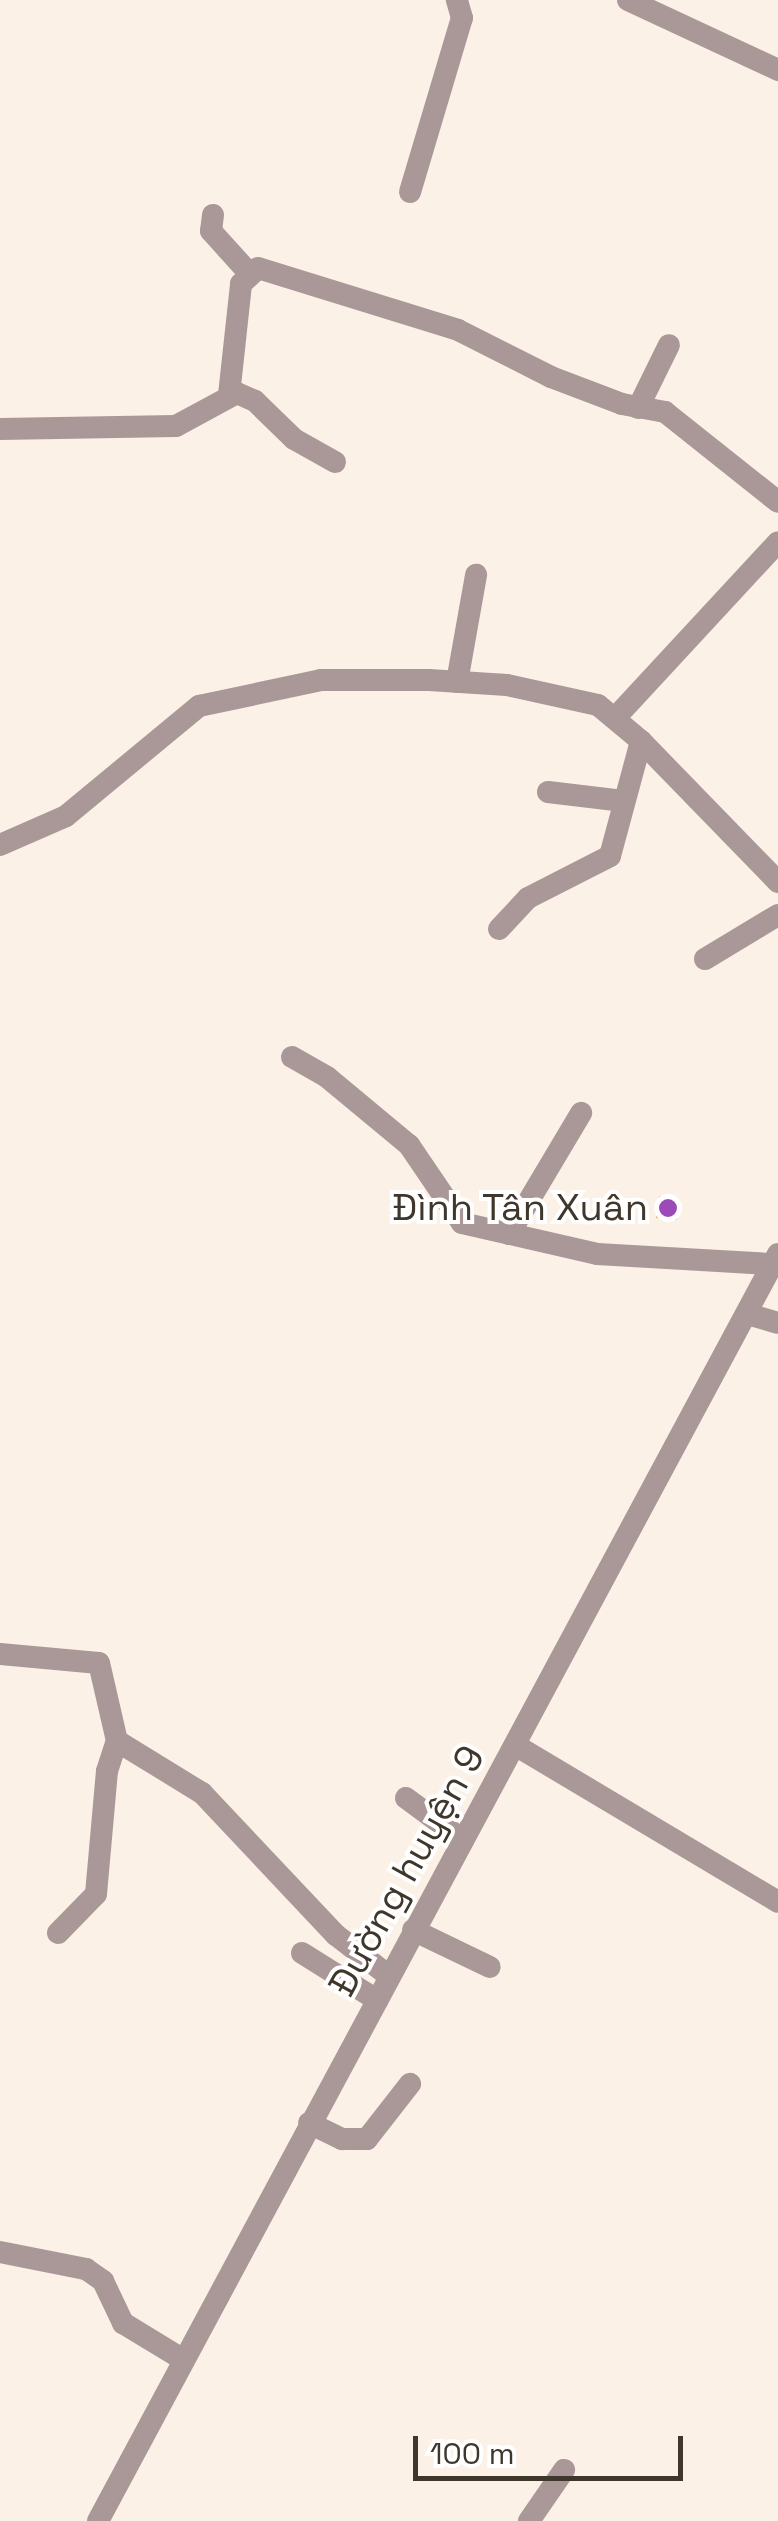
<!DOCTYPE html>
<html>
<head>
<meta charset="utf-8">
<style>
  body { margin:0 }
  #map { position:relative; width:778px; height:2521px; overflow:hidden; background:#fbf1e6; font-family:"Space Grotesk",sans-serif }
  div>[style] { position:absolute }
  [style*='--x'] { left:calc(var(--x)*1px); top:calc(var(--y)*1px); width:calc(var(--w)*1px); rotate:calc(var(--a)*1deg) }
  .building>* { inset:0; background:#f1ac5d }
  .minor>* { height:22px; margin:-11px; padding:0 11px; transform-origin:11px; border-radius:11px; background:#a99897 }
  .dots>* { width:28px; height:28px; translate:-50% -50%; box-sizing:border-box; border:5px solid #fff; border-radius:50% }
  span { translate:-50% -50%; white-space:nowrap; text-align:center; line-height:1.15; -webkit-text-stroke:8px #fff; paint-order:stroke }
  .poi-label { font-size:38px; color:#40372c }
  .right { translate:-100% -50%; text-align:right }
  .street-label { font-size:38px; color:#40372c }
  .scale { position:absolute; left:413px; top:2436px; width:270px; height:45px; box-sizing:border-box; border:5px solid #40372c; border-top:0; padding-left:12px; font-size:30px; line-height:35px; white-space:nowrap; color:#40372c; -webkit-text-stroke:8px #fff; paint-order:stroke }
</style>
</head>
<body>
<div id="map">
  <div class="building">
    <i style="clip-path:polygon(659px 1196px,679px 1199px,677px 1220px,656px 1218px)"></i>
  </div>
  <div class="minor">
    <i style="--x:628;--y:0;--w:166;--a:25"></i>
    <i style="--x:410;--y:192;--w:182;--a:-73.4"></i>
    <i style="--x:462;--y:18;--w:19;--a:-106"></i>
    <i style="--x:213;--y:215;--w:16;--a:97"></i>
    <i style="--x:211;--y:231;--w:55;--a:47.9"></i>
    <i style="--x:229;--y:395;--w:112;--a:-83.8"></i>
    <i style="--x:241;--y:284;--w:23;--a:-43"></i>
    <i style="--x:258;--y:268;--w:209;--a:17.2"></i>
    <i style="--x:458;--y:330;--w:104;--a:26.8"></i>
    <i style="--x:551;--y:377;--w:76;--a:20.8"></i>
    <i style="--x:622;--y:404;--w:44;--a:10.5"></i>
    <i style="--x:665;--y:412;--w:144;--a:38.5"></i>
    <i style="--x:638;--y:408;--w:70;--a:-63.8"></i>
    <i style="--x:0;--y:429;--w:176;--a:-1"></i>
    <i style="--x:176;--y:426;--w:69;--a:-28.4"></i>
    <i style="--x:237;--y:393;--w:20;--a:24"></i>
    <i style="--x:255;--y:401;--w:54;--a:44.3"></i>
    <i style="--x:294;--y:439;--w:47;--a:29.3"></i>
    <i style="--x:457;--y:682;--w:109;--a:-79.9"></i>
    <i style="--x:616;--y:717;--w:238;--a:-47.2"></i>
    <i style="--x:548;--y:792;--w:76;--a:6.8"></i>
    <i style="--x:0;--y:845;--w:72;--a:-23.7"></i>
    <i style="--x:66;--y:816;--w:173;--a:-39.6"></i>
    <i style="--x:199;--y:706;--w:125;--a:-12"></i>
    <i style="--x:321;--y:680;--w:108;--a:0"></i>
    <i style="--x:429;--y:680;--w:78;--a:3.7"></i>
    <i style="--x:507;--y:685;--w:93;--a:12.4"></i>
    <i style="--x:598;--y:705;--w:56;--a:39.9"></i>
    <i style="--x:641;--y:741;--w:197;--a:45.8"></i>
    <i style="--x:499;--y:929;--w:42;--a:-46.9"></i>
    <i style="--x:528;--y:898;--w:92;--a:-27.1"></i>
    <i style="--x:610;--y:856;--w:119;--a:-74.9"></i>
    <i style="--x:705;--y:959;--w:85;--a:-31.1"></i>
    <i style="--x:292;--y:1057;--w:40;--a:29.7"></i>
    <i style="--x:327;--y:1077;--w:107;--a:39.7"></i>
    <i style="--x:409;--y:1145;--w:94;--a:55.8"></i>
    <i style="--x:462;--y:1223;--w:139;--a:12.9"></i>
    <i style="--x:597;--y:1254;--w:176;--a:3.3"></i>
    <i style="--x:509;--y:1234;--w:141;--a:-59.2"></i>
    <i style="--x:747;--y:1314;--w:32;--a:16"></i>
    <i style="--x:0;--y:1654;--w:99;--a:5.2"></i>
    <i style="--x:99;--y:1663;--w:80;--a:77"></i>
    <i style="--x:117;--y:1741;--w:100;--a:31.5"></i>
    <i style="--x:202;--y:1793;--w:195;--a:46.7"></i>
    <i style="--x:336;--y:1935;--w:67;--a:37.7"></i>
    <i style="--x:515;--y:1745;--w:306;--a:30.8"></i>
    <i style="--x:406;--y:1798;--w:71;--a:36.4"></i>
    <i style="--x:413;--y:1930;--w:85;--a:25.7"></i>
    <i style="--x:58;--y:1933;--w:54;--a:-45.7"></i>
    <i style="--x:96;--y:1894;--w:123;--a:-84.9"></i>
    <i style="--x:107;--y:1771;--w:32;--a:-72"></i>
    <i style="--x:302;--y:1953;--w:89;--a:32.1"></i>
    <i style="--x:309;--y:2123;--w:37;--a:26"></i>
    <i style="--x:342;--y:2139;--w:25;--a:0"></i>
    <i style="--x:367;--y:2139;--w:70;--a:-52"></i>
    <i style="--x:0;--y:2252;--w:88;--a:11.2"></i>
    <i style="--x:86;--y:2269;--w:21;--a:35"></i>
    <i style="--x:103;--y:2281;--w:47;--a:64.5"></i>
    <i style="--x:123;--y:2323;--w:69;--a:31.4"></i>
    <i style="--x:98;--y:2521;--w:1438;--a:-61.78"></i>
    <i style="--x:529;--y:2521;--w:62;--a:-55.5"></i>
  </div>
  <div class="dots">
    <i style="left:668px;top:1208px;background:#9d4ab9"></i>
  </div>
  <div class="poi-label">
    <span class="right" style="left:648px;top:1208px">Đình Tân Xuân</span>
  </div>
  <div class="street-label">
    <span style="left:407px;top:1871px;rotate:-61deg">Đường huyện 9</span>
  </div>
  <div class="scale">100 m</div>
</div>
</body>
</html>
